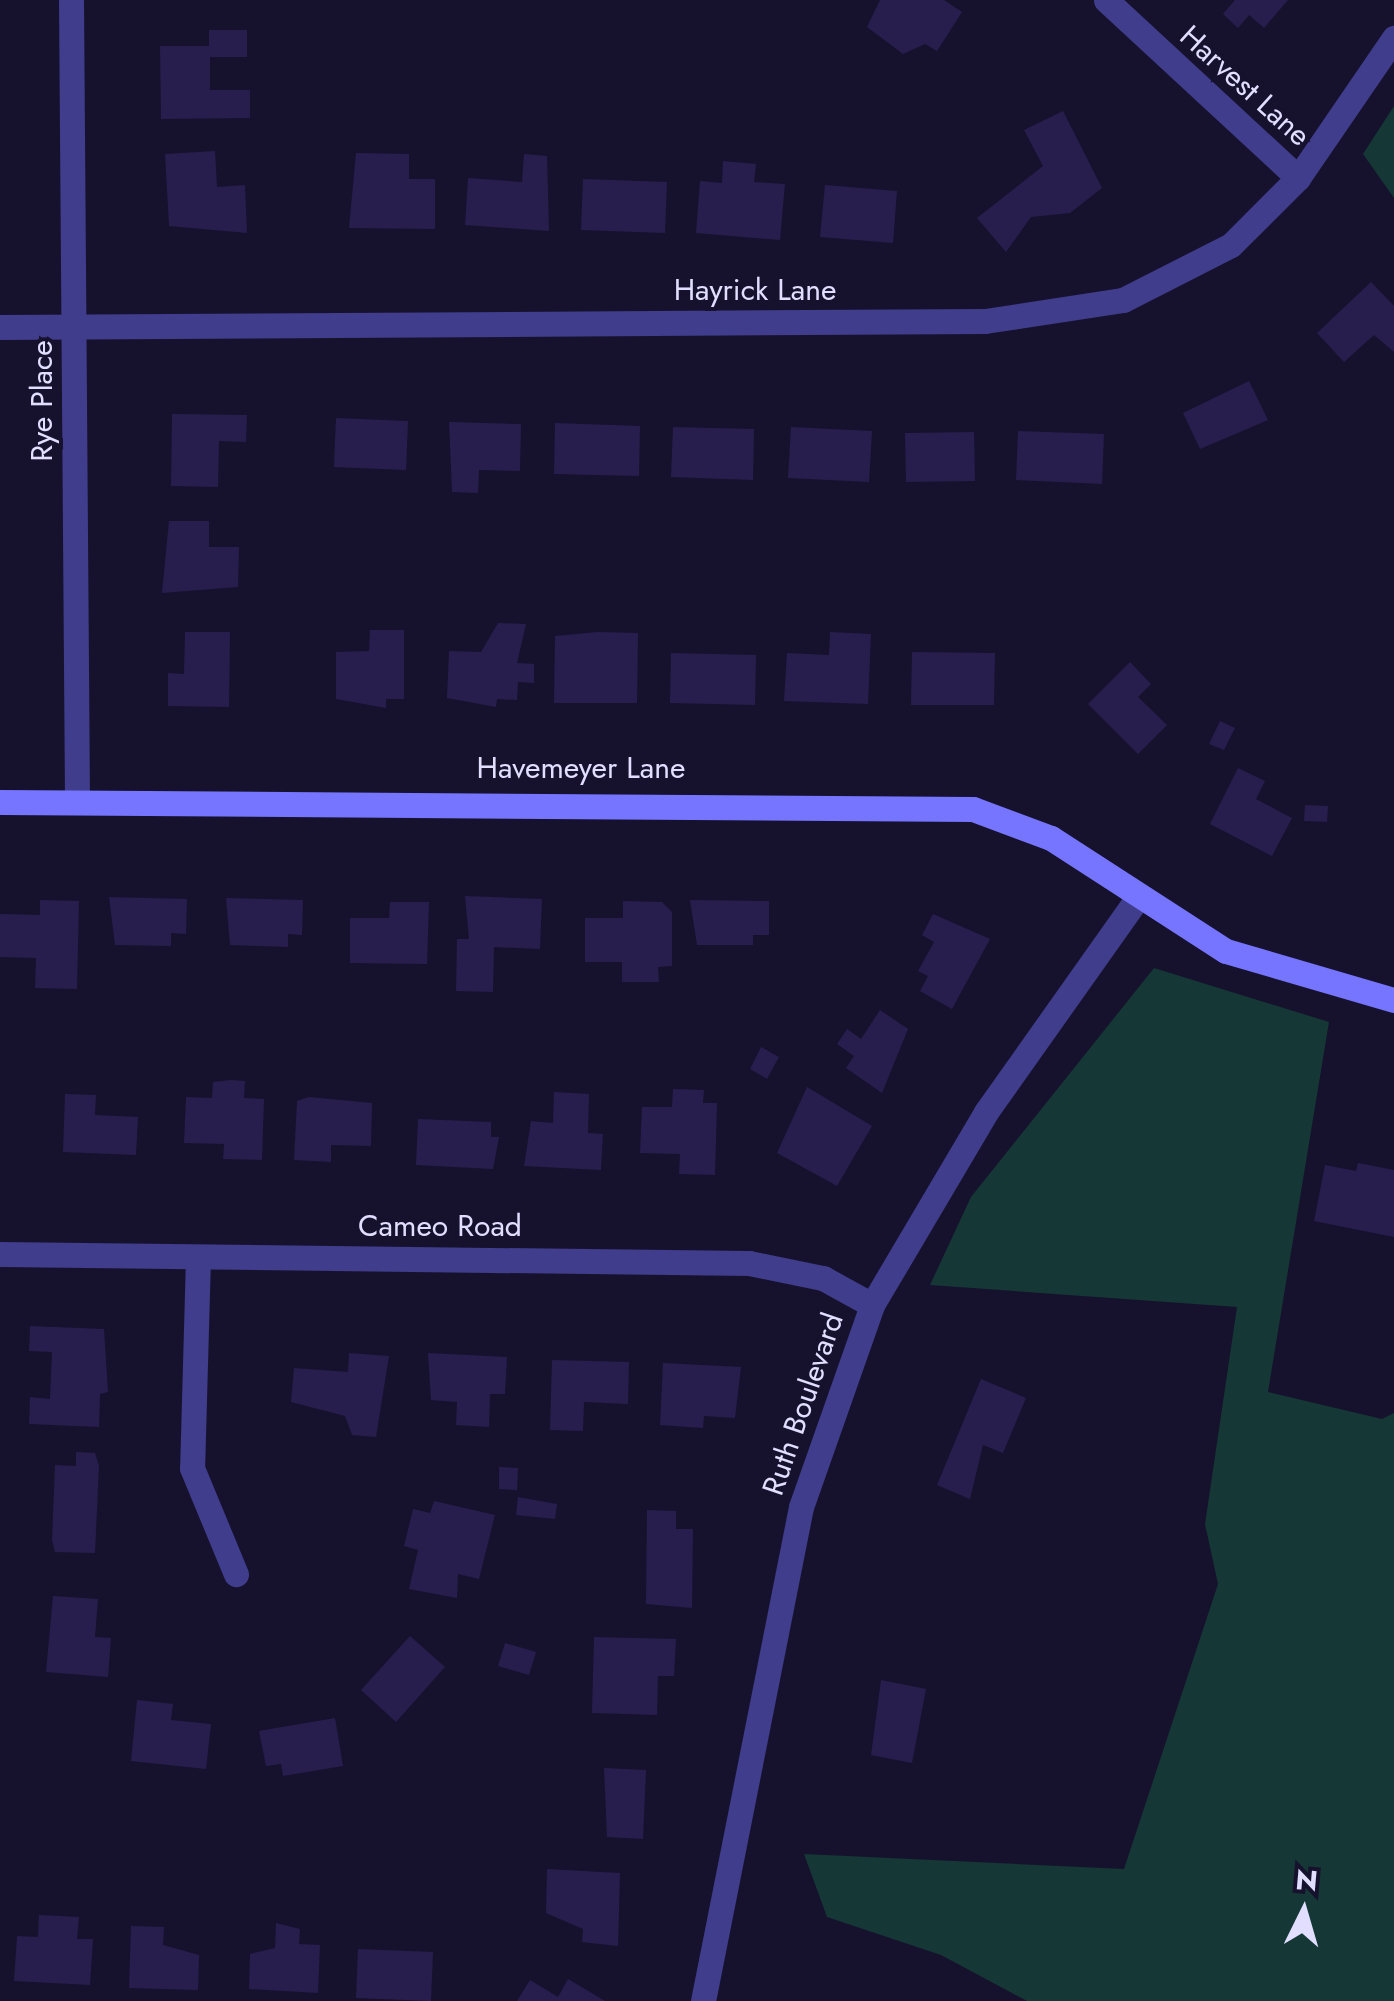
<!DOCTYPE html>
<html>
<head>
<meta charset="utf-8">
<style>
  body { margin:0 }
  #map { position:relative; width:1394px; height:2001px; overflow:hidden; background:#16122d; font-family:Jost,sans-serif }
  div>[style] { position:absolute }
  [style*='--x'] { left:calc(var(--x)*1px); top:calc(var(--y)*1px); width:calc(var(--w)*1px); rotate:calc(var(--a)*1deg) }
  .green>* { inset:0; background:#153736 }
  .building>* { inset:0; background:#271e4e }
  .street>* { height:25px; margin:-12.5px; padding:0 12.5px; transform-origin:12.5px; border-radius:12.5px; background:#3f3d8c }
  .secondary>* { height:25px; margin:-12.5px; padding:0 12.5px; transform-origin:12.5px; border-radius:12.5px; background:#7675ff }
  span { translate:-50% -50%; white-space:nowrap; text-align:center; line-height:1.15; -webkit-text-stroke:8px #16122d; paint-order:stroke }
  .street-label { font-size:30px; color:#e1deff }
  .north { position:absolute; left:1254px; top:1861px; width:100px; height:100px; -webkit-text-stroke:8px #16122d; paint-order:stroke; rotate:5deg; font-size:28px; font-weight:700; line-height:40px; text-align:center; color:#e1deff }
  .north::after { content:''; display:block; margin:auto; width:35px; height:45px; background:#e1deff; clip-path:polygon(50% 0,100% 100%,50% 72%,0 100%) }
</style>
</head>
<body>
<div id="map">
  <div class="green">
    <i style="clip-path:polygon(1394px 106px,1394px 198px,1363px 154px)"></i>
    <i style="clip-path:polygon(1154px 968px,1329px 1022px,1268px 1392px,1382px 1419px,1394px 1413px,1394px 2001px,1027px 2001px,941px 1955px,827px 1917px,804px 1854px,1124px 1869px,1218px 1584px,1205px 1524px,1237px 1307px,930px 1285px,971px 1197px)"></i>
  </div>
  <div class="building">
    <i style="clip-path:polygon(880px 0,944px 0,962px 12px,937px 51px,925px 44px,903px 54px,867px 27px)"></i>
    <i style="clip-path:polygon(1235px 0,1288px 0,1264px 28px,1249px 15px,1238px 28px,1223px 14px)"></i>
    <i style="clip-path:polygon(209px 30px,247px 30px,247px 57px,210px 57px,210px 90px,250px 90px,250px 118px,161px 119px,160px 46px,209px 46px)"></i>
    <i style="clip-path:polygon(1063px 111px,1102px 188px,1070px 213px,1031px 217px,1006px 252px,977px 218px,1043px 166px,1024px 130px)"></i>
    <i style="clip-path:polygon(215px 151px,217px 187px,245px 185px,247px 233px,169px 226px,165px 154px)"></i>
    <i style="clip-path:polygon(356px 153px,409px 154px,409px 179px,435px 179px,435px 229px,349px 228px)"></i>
    <i style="clip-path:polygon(524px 154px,547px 156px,549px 231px,465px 225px,468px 178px,522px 182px)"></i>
    <i style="clip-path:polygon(723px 161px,756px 164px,754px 182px,785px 184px,780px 240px,696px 233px,700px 181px,722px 183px)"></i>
    <i style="clip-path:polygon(583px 179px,667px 182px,665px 233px,581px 230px)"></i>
    <i style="clip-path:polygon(825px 185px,897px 191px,893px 243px,820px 237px)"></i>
    <i style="clip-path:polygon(1371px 282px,1394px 306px,1394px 352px,1374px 335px,1344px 362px,1317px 333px)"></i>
    <i style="clip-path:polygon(1249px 381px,1268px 420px,1200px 449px,1183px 413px)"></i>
    <i style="clip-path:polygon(172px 414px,247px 415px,246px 442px,219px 441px,218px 487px,171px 486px)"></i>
    <i style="clip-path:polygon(336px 418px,408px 421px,406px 470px,334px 467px)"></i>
    <i style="clip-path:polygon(449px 422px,521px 424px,520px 471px,479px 470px,478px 493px,452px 492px)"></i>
    <i style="clip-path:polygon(555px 423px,640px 426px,639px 476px,554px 474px)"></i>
    <i style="clip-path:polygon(673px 427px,754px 429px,753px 480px,671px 477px)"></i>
    <i style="clip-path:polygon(791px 427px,872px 431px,869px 482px,788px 478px)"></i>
    <i style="clip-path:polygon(1018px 431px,1104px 434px,1102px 484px,1016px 480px)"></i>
    <i style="clip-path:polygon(974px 432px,975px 481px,906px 482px,905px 433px)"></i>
    <i style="clip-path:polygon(169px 521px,209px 521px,209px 547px,239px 547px,238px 587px,162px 593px)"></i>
    <i style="clip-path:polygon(498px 623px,526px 624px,517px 663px,534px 664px,534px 683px,518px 682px,517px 700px,497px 699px,496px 707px,447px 698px,449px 651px,481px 652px)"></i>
    <i style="clip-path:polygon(370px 630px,404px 630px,404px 699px,386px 699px,386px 708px,336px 699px,336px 652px,369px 651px)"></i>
    <i style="clip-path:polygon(185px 632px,230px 632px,229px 707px,168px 706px,168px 673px,184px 674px)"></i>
    <i style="clip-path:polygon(597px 632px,638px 633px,637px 703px,554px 703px,555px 636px)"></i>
    <i style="clip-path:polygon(830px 632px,871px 634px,868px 704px,784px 701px,787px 653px,829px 655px)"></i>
    <i style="clip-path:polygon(912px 652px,995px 653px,994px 705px,911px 705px)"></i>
    <i style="clip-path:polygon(671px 653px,756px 655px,755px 705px,670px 703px)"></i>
    <i style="clip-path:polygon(1130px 662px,1151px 684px,1138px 697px,1167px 725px,1138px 754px,1088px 704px)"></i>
    <i style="clip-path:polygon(1220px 721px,1235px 728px,1224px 750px,1209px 744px)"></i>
    <i style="clip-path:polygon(1238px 768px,1265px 781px,1256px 799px,1292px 818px,1272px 856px,1210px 824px)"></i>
    <i style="clip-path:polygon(1305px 805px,1328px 806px,1327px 822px,1304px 821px)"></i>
    <i style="clip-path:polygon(465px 896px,542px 899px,540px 949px,494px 947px,493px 992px,456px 991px,457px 939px,469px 939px)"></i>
    <i style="clip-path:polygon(109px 897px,187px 899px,186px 934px,171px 933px,171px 946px,115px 945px)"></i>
    <i style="clip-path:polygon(226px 898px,303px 900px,302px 935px,288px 934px,288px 947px,230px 945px)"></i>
    <i style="clip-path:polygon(40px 900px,79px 901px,77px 989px,35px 988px,36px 958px,0 957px,0 914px,40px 915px)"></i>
    <i style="clip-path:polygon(690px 900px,769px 901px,769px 935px,753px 935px,753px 945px,697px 945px)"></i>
    <i style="clip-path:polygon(623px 901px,662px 902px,672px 912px,672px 966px,658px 967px,659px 982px,622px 982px,622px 962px,585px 962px,585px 918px,623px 918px)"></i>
    <i style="clip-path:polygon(390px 902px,429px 902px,427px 964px,350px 963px,350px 918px,389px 918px)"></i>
    <i style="clip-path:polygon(933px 914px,990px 939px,952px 1009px,920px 991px,928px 976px,918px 971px,934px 942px,922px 935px)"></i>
    <i style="clip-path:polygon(880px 1010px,908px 1029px,882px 1093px,846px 1068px,854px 1056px,837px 1044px,847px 1029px,861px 1039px)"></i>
    <i style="clip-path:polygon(761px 1047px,779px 1057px,767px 1079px,750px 1069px)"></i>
    <i style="clip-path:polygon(230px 1080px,245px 1081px,244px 1098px,264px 1099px,262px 1160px,223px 1159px,224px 1144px,184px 1143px,186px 1097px,212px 1098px,213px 1082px)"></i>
    <i style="clip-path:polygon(807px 1087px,872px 1126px,837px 1186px,777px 1153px)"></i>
    <i style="clip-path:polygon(673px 1089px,704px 1090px,703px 1103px,717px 1103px,715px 1175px,679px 1174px,680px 1154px,640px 1153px,642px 1107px,672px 1107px)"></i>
    <i style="clip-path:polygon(554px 1092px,589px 1094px,588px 1133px,603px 1134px,601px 1170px,524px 1166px,531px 1121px,553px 1123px)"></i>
    <i style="clip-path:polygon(65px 1094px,96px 1095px,95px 1115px,138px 1117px,136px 1155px,63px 1152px)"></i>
    <i style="clip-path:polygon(309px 1097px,372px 1103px,371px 1146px,331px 1145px,331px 1162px,294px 1160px,297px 1101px)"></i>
    <i style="clip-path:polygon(418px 1119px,491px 1122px,491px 1137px,499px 1137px,493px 1169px,416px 1165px)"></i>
    <i style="clip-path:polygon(1358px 1163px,1394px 1170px,1394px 1237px,1314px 1221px,1325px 1165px,1356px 1171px)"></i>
    <i style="clip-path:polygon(30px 1326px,104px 1329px,108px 1392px,100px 1394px,99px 1427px,29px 1424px,30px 1397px,50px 1399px,52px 1352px,29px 1351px)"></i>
    <i style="clip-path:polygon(349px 1353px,389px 1356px,376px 1437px,352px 1435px,345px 1416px,291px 1402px,294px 1368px,348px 1372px)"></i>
    <i style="clip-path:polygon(428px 1353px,507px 1357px,505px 1394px,490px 1394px,489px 1427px,456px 1425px,457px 1402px,431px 1400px)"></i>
    <i style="clip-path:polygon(552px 1360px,629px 1362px,628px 1404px,584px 1402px,583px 1431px,550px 1430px)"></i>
    <i style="clip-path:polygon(663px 1363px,741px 1367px,735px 1418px,704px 1416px,703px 1428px,660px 1425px)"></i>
    <i style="clip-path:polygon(981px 1379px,1026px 1398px,1003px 1453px,983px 1445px,970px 1499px,937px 1485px)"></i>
    <i style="clip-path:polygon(76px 1452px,95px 1453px,99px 1466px,95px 1553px,55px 1552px,52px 1540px,55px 1465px,76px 1466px)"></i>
    <i style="clip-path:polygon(499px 1467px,518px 1468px,517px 1490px,499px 1489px)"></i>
    <i style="clip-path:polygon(518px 1497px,557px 1504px,555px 1519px,516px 1515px)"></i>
    <i style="clip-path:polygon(434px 1501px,495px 1515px,479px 1579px,458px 1574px,457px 1598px,409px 1589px,418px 1550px,404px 1546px,413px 1509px,430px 1513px)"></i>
    <i style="clip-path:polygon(647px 1510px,676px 1511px,676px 1529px,693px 1529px,692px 1608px,646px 1604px)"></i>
    <i style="clip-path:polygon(53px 1596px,98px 1599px,95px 1637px,111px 1638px,108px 1677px,46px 1672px)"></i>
    <i style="clip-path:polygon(410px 1636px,445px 1667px,396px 1722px,361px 1690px)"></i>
    <i style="clip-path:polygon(594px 1637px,676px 1639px,674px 1676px,658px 1676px,657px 1715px,592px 1713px)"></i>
    <i style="clip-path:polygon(505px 1643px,536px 1652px,529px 1675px,498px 1666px)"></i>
    <i style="clip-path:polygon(881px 1680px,926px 1689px,912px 1763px,871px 1755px)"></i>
    <i style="clip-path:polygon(137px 1700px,173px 1704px,171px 1720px,211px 1724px,206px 1769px,131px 1761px)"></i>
    <i style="clip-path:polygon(335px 1718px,343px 1766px,283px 1776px,281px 1764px,266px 1766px,259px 1731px)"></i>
    <i style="clip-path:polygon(604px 1768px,646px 1770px,643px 1839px,607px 1837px)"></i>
    <i style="clip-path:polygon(547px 1869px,620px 1873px,618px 1946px,582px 1942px,583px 1929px,546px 1913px)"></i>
    <i style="clip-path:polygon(39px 1915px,79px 1917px,77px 1939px,93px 1939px,90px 1985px,14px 1981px,17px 1936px,38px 1937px)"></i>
    <i style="clip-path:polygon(276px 1923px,300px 1929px,299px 1944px,320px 1945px,318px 1993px,249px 1989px,250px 1954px,275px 1948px)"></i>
    <i style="clip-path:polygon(131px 1926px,164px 1927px,163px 1945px,199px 1955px,198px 1990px,129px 1988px)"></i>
    <i style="clip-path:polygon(358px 1949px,433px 1952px,431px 2001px,356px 1998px)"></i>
    <i style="clip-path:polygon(568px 1979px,605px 2001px,517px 2001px,530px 1980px,558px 1997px)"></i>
  </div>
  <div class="street">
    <i style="--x:71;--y:0;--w:802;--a:89.57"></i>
    <i style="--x:1106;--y:0;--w:262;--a:42.8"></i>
    <i style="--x:0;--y:327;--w:985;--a:-0.35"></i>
    <i style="--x:985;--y:321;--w:140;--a:-8.7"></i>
    <i style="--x:1123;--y:300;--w:121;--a:-27"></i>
    <i style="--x:1231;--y:245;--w:95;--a:-45"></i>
    <i style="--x:1298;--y:178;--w:170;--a:-55.6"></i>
    <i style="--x:0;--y:1254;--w:749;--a:0.69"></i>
    <i style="--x:749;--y:1263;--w:76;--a:11.5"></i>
    <i style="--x:823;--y:1278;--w:56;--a:28.9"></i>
    <i style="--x:198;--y:1257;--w:211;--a:91.6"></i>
    <i style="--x:192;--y:1468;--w:115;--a:67.5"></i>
    <i style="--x:703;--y:2001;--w:504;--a:-78.78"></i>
    <i style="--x:801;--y:1507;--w:214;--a:-70.6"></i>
    <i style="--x:872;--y:1305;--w:224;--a:-59.4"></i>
    <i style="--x:986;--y:1112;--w:261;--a:-54.7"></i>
  </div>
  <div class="secondary">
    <i style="--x:0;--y:802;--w:973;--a:0.41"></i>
    <i style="--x:973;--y:809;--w:83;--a:20.4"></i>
    <i style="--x:1051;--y:838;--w:208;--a:32.9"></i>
    <i style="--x:1226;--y:951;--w:175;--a:16.3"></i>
  </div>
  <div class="street-label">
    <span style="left:1245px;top:86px;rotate:42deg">Harvest Lane</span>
    <span style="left:755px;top:290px">Hayrick Lane</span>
    <span style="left:42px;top:401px;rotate:-90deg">Rye Place</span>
    <span style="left:581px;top:768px">Havemeyer Lane</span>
    <span style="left:440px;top:1226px">Cameo Road</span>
    <span style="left:803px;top:1404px;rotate:-71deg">Ruth Boulevard</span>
  </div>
  <div class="north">N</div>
</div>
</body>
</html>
